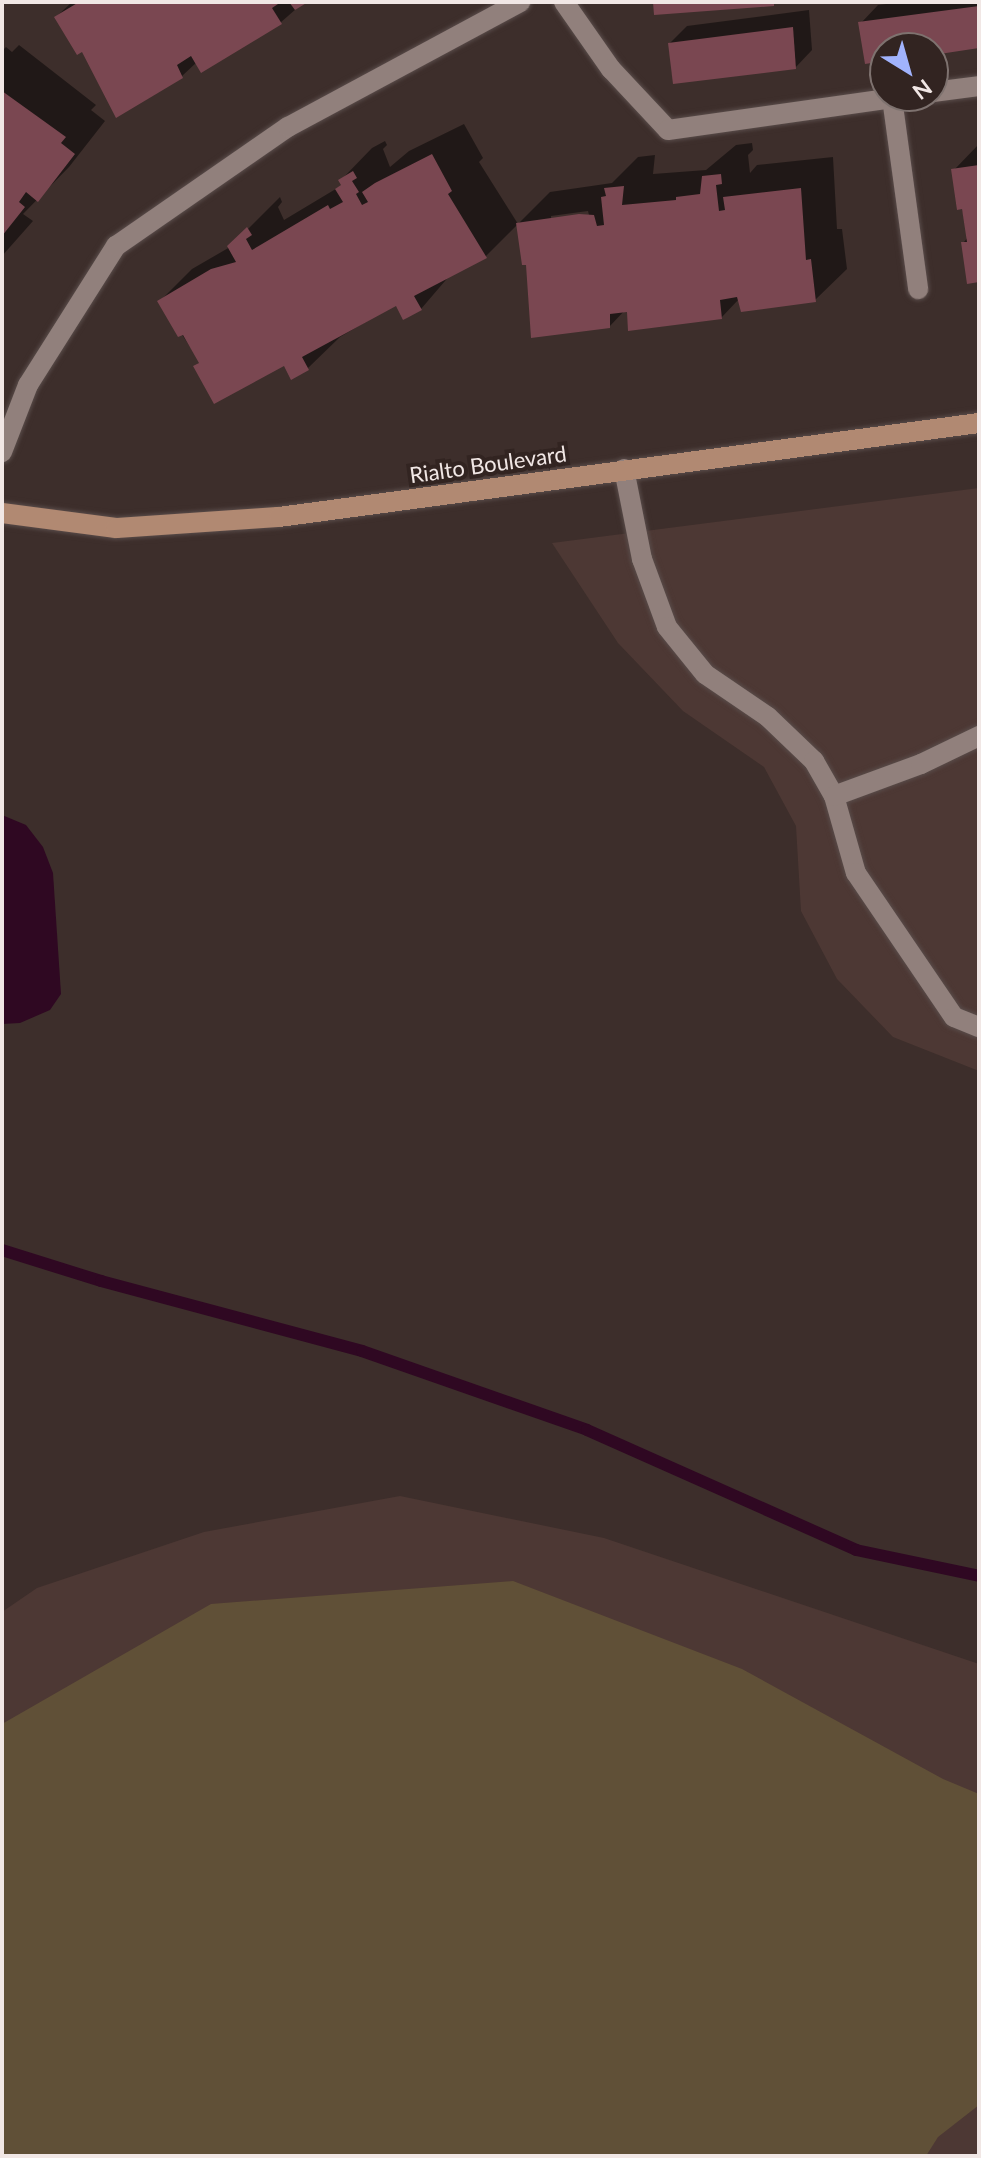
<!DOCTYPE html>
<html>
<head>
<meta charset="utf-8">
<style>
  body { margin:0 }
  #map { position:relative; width:981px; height:2158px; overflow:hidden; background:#3d2e2b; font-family:Lato,sans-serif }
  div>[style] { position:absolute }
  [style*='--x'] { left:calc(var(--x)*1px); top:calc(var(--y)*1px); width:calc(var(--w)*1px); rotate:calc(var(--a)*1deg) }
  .built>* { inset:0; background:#4d3834 }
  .green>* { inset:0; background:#605037 }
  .water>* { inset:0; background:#2f0822 }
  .shadow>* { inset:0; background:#0007 }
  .stream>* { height:12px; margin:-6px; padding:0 6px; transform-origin:6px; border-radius:6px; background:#2f0822 }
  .building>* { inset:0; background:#7a4751 }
  .roads { filter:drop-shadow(0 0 2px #594c4a) drop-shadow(0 0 2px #594c4a) }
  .lane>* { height:20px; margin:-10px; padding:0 10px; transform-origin:10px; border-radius:10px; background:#91807c }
  .secondary>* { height:20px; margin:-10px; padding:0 10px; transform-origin:10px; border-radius:10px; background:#b18972 }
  span { translate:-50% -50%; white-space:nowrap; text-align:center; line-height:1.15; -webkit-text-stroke:8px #322421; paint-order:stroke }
  .street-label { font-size:22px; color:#f1e7e5 }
  .frame { position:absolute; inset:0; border:4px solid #f1e7e5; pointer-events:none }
  .north { position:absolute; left:869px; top:32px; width:80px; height:80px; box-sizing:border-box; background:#322421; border:2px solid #7e726f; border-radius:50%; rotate:143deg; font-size:22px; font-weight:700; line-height:32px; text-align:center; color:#f1e7e5 }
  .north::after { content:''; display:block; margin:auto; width:28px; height:36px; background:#a1b3fd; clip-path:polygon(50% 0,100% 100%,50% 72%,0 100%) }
</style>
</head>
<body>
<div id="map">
  <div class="built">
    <i style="clip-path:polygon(979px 488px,979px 1071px,893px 1037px,837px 979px,801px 911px,796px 826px,764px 767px,683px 711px,618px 643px,552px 543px)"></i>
    <i style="clip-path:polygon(400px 1496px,604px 1538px,979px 1664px,979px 2156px,2px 2156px,2px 1612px,37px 1588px,204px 1532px)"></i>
  </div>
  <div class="green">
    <i style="clip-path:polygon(513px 1581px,742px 1669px,943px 1779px,979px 1794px,979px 2105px,938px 2137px,926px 2156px,2px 2156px,2px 1724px,211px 1604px)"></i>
  </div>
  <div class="water">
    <i style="clip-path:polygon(2px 815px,26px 825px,43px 847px,53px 873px,61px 994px,50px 1010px,20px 1023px,2px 1024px)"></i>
  </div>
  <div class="shadow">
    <i style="clip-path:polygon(72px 2px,304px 2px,280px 23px,197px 62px,182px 76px,83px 49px,56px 17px)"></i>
    <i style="clip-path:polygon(902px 2px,979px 2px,979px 46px,933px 53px,933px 48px,885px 48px,885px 59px,861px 23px,878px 5px)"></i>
    <i style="clip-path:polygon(809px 10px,812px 50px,795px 68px,670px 43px,687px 26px)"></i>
    <i style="clip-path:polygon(19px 45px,96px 105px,91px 110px,105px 121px,69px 167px,23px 214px,33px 221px,2px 256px,2px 51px,6px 47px,12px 52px)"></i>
    <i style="clip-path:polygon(evenodd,464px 124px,483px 158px,479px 162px,518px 224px,550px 192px,612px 183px,638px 157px,655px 155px,653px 174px,706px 170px,736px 145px,752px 143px,753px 150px,748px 155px,750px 173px,757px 165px,833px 157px,837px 229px,842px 229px,847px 269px,815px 300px,739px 299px,721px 318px,628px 307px,609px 327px,528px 263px,518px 224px,486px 256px,451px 274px,421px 309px,396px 304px,340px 337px,308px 368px,284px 364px,196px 366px,200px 362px,160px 301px,192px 269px,230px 247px,280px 197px,282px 202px,278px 207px,284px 220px,339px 187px,343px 184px,341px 180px,372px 148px,385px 141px,387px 145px,383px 149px,390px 167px,409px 151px,464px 124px,588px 211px,589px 215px,551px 220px,551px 216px,588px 211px)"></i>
    <i style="clip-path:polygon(979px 144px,979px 281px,964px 242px,968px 237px,954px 170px)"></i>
  </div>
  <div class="stream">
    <i style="--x:2;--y:1250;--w:104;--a:17.4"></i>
    <i style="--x:101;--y:1281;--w:270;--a:15"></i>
    <i style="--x:362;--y:1351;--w:238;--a:19.3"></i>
    <i style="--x:587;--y:1430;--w:295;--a:24"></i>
    <i style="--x:856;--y:1550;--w:126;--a:11.9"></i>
  </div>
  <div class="building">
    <i style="clip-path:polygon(79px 2px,281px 2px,272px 8px,282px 24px,201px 73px,191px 56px,177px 65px,183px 78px,116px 118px,82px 52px,77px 55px,54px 17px)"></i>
    <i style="clip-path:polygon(289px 2px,308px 2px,295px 10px)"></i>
    <i style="clip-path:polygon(653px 2px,774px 2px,774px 6px,654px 15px)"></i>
    <i style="clip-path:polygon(979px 6px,979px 48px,933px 55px,933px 48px,885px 48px,885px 61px,865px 64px,858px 22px)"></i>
    <i style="clip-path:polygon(793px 27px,796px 69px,673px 84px,668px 43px)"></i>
    <i style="clip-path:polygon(2px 91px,66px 137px,61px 143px,75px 154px,38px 202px,26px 192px,19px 202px,25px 207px,2px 236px)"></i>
    <i style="clip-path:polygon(432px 154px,452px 191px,448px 194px,487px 258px,414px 296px,422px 310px,407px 318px,403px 320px,396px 306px,302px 357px,309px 370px,291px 380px,284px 366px,214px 404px,193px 366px,199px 363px,183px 335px,178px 337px,157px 301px,211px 269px,236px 262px,227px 246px,247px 227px,252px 235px,246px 239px,252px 250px,328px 205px,330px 209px,343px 202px,335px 189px,341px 185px,338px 180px,353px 171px,357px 178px,352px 181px,359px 192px,356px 194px,362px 205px,368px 202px,362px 192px,375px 183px)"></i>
    <i style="clip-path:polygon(979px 165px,979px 282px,967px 284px,961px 242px,967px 242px,962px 209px,957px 210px,951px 169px)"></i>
    <i style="clip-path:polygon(721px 174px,722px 184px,716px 185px,719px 211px,725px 210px,723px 197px,801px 188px,806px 260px,811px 259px,816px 302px,741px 312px,737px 297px,720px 300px,722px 319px,628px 331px,627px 312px,610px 314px,610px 328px,531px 338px,526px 265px,522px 265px,516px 223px,579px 214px,594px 215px,597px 226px,604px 225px,601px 197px,606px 196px,604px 188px,624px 186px,622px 205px,676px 200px,676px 197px,700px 194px,702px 176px)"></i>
  </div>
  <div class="roads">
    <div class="lane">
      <i style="--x:564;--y:2;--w:82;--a:55"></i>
      <i style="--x:611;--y:69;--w:83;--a:46.9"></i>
      <i style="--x:668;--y:130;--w:241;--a:-8.1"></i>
      <i style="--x:933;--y:92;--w:46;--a:-7.4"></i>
      <i style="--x:892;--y:98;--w:193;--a:82.2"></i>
      <i style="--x:2;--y:452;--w:72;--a:-68.8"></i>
      <i style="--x:28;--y:385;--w:165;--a:-57.7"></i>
      <i style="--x:116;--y:246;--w:209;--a:-34.7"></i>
      <i style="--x:288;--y:127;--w:264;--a:-28.3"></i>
      <i style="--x:624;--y:469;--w:92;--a:78.7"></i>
      <i style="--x:642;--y:559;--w:72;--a:69.8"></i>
      <i style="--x:667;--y:627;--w:60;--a:51"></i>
      <i style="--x:705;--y:674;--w:76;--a:34.3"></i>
      <i style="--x:768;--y:717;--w:64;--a:43.7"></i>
      <i style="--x:814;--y:761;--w:40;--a:60.3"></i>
      <i style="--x:834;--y:796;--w:80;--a:74.1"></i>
      <i style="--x:856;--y:873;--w:174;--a:55.8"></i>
      <i style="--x:954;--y:1017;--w:27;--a:22"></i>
      <i style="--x:834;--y:796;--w:93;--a:-20.2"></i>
      <i style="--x:921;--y:764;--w:64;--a:-25.8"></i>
    </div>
    <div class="secondary">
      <i style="--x:2;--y:513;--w:115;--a:7.5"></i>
      <i style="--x:116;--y:528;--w:163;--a:-3.9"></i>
      <i style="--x:279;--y:517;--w:706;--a:-7.65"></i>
    </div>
  </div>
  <div class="street-label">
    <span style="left:488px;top:464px;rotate:-8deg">Rialto Boulevard</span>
  </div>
  <div class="frame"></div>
  <div class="north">N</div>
</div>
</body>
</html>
